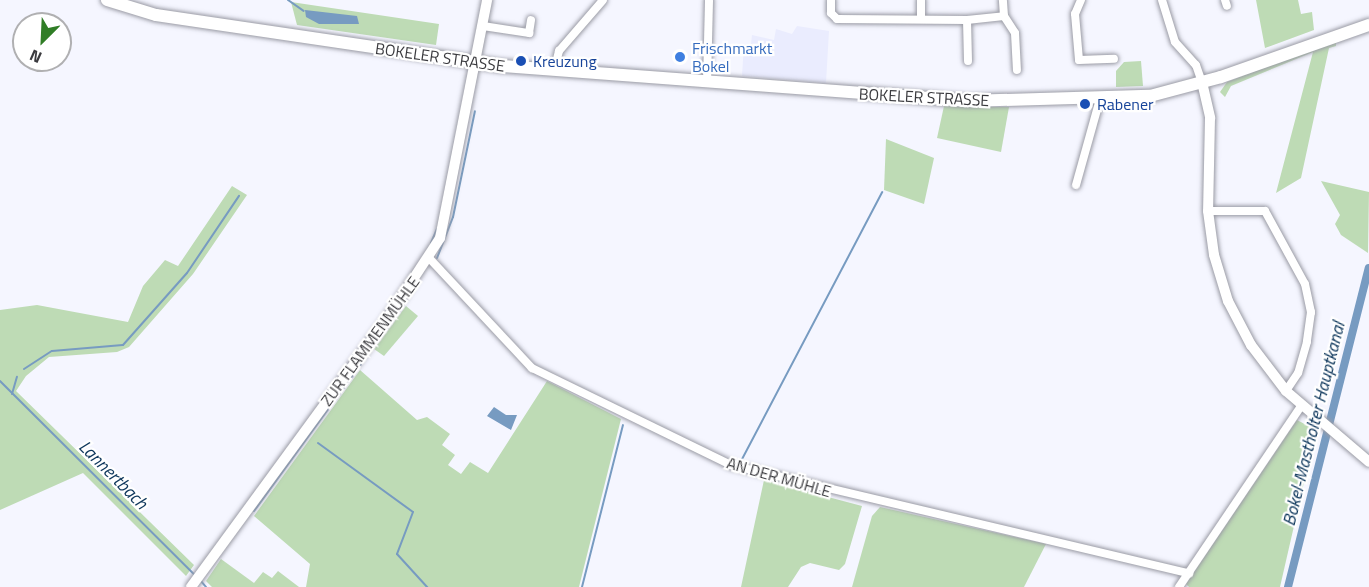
<!DOCTYPE html>
<html>
<head>
<meta charset="utf-8">
<style>
  body { margin:0 }
  #map { position:relative; width:1369px; height:587px; overflow:hidden; background:#f5f6ff; font-family:"Titillium Web",sans-serif }
  div>[style] { position:absolute }
  [style*='--x'] { left:calc(var(--x)*1px); top:calc(var(--y)*1px); width:calc(var(--w)*1px); rotate:calc(var(--a)*1deg) }
  .built>* { inset:0; background:#eaecfe }
  .green>* { inset:0; background:#bedbb5 }
  .water>* { inset:0; background:#779bc1 }
  .stream>* { height:2px; margin:-1px; padding:0 1px; transform-origin:1px; border-radius:1px; background:#779bc1 }
  .canal>* { height:8px; margin:-4px; padding:0 4px; transform-origin:4px; border-radius:4px; background:#779bc1 }
  .roads { filter:drop-shadow(0 0 2px #9a9ba5) drop-shadow(0 0 2px #9a9ba5) }
  .minor>* { height:8px; margin:-4px; padding:0 4px; transform-origin:4px; border-radius:4px; background:#fff }
  .tertiary>* { height:10px; margin:-5px; padding:0 5px; transform-origin:5px; border-radius:5px; background:#fff }
  .secondary>* { height:12px; margin:-6px; padding:0 6px; transform-origin:6px; border-radius:6px; background:#fff }
  .dots>* { width:16px; height:16px; translate:-50% -50%; box-sizing:border-box; border:3px solid #fff; border-radius:50% }
  span { translate:-50% -50%; white-space:nowrap; text-align:center; line-height:1.15; -webkit-text-stroke:4.5px #fff; paint-order:stroke }
  .shop-label { font-size:16px; color:#366cbe }
  .left { translate:0 -50%; text-align:left }
  .street-label { font-size:16px; color:#3a3a3e }
  .transit-label { font-size:16px; color:#164399 }
  .water-label { font-size:18px; color:#0d365b; font-style:italic }
  .north { position:absolute; left:12px; top:12px; width:60px; height:60px; box-sizing:border-box; background:#fff; border:2px solid #b0b0b2; border-radius:50%; rotate:204deg; font-size:16px; font-weight:700; line-height:24px; text-align:center; color:#3a3a3e }
  .north::after { content:''; display:block; margin:auto; width:21px; height:27px; background:#307d26; clip-path:polygon(50% 0,100% 100%,50% 72%,0 100%) }
</style>
</head>
<body>
<div id="map">
  <div class="built">
    <i style="clip-path:polygon(797px 26px,829px 31px,826px 83px,742px 76px,744px 44px,751px 44px,752px 35px,774px 40px,776px 29px,792px 34px)"></i>
  </div>
  <div class="green">
    <i style="clip-path:polygon(1256px 0,1298px 0,1301px 14px,1312px 12px,1314px 30px,1265px 48px)"></i>
    <i style="clip-path:polygon(291px 2px,439px 24px,436px 45px,297px 25px)"></i>
    <i style="clip-path:polygon(1336px 40px,1336px 46px,1329px 48px,1301px 178px,1276px 193px,1313px 52px,1231px 86px,1225px 97px,1220px 92px,1227px 82px)"></i>
    <i style="clip-path:polygon(1141px 61px,1143px 86px,1116px 87px,1116px 71px,1124px 62px)"></i>
    <i style="clip-path:polygon(944px 106px,1009px 107px,1001px 152px,937px 138px)"></i>
    <i style="clip-path:polygon(886px 139px,934px 158px,924px 204px,884px 190px)"></i>
    <i style="clip-path:polygon(1321px 181px,1369px 192px,1368px 253px,1341px 235px,1335px 224px,1340px 215px)"></i>
    <i style="clip-path:polygon(232px 186px,247px 195px,193px 274px,129px 347px,117px 352px,49px 357px,26px 376px,16px 391px,194px 565px,186px 576px,83px 473px,0 510px,0 310px,37px 305px,128px 322px,143px 286px,165px 260px,178px 266px)"></i>
    <i style="clip-path:polygon(406px 306px,418px 316px,384px 356px,374px 349px)"></i>
    <i style="clip-path:polygon(360px 370px,417px 420px,427px 417px,450px 434px,442px 445px,455px 455px,448px 465px,461px 474px,470px 462px,488px 473px,547px 381px,621px 419px,579px 587px,306px 587px,310px 564px,254px 516px)"></i>
    <i style="clip-path:polygon(1297px 420px,1316px 430px,1280px 587px,1189px 587px,1186px 584px)"></i>
    <i style="clip-path:polygon(764px 480px,862px 506px,845px 564px,839px 570px,810px 563px,801px 567px,788px 587px,741px 587px)"></i>
    <i style="clip-path:polygon(880px 507px,1046px 544px,1024px 587px,852px 587px,872px 516px)"></i>
    <i style="clip-path:polygon(221px 559px,254px 583px,263px 572px,272px 578px,278px 571px,299px 587px,212px 587px,206px 581px)"></i>
  </div>
  <div class="water">
    <i style="clip-path:polygon(305px 10px,357px 16px,359px 24px,319px 24px,306px 17px)"></i>
    <i style="clip-path:polygon(494px 407px,506px 415px,517px 415px,511px 430px,487px 416px)"></i>
  </div>
  <div class="stream">
    <i style="--x:288;--y:0;--w:19;--a:35"></i>
    <i style="--x:431;--y:243;--w:15;--a:-67"></i>
    <i style="--x:437;--y:258;--w:44;--a:-68.7"></i>
    <i style="--x:453;--y:217;--w:108;--a:-78.3"></i>
    <i style="--x:395;--y:317;--w:18;--a:-56"></i>
    <i style="--x:24;--y:369;--w:33;--a:-33"></i>
    <i style="--x:52;--y:351;--w:71;--a:-4.8"></i>
    <i style="--x:123;--y:345;--w:96;--a:-48.4"></i>
    <i style="--x:187;--y:273;--w:93;--a:-56"></i>
    <i style="--x:0;--y:381;--w:276;--a:44.9"></i>
    <i style="--x:12;--y:394;--w:18;--a:-74"></i>
    <i style="--x:318;--y:443;--w:117;--a:36"></i>
    <i style="--x:413;--y:512;--w:45;--a:110.9"></i>
    <i style="--x:397;--y:554;--w:45;--a:47.7"></i>
    <i style="--x:740;--y:463;--w:306;--a:-62.3"></i>
    <i style="--x:254;--y:511;--w:189;--a:-54"></i>
    <i style="--x:200;--y:580;--w:9;--a:49"></i>
    <i style="--x:582;--y:587;--w:167;--a:-75.8"></i>
  </div>
  <div class="canal">
    <i style="--x:1288;--y:587;--w:329;--a:-75.8"></i>
  </div>
  <div class="roads">
    <div class="minor">
      <i style="--x:831;--y:0;--w:13;--a:90"></i>
      <i style="--x:831;--y:13;--w:8;--a:45"></i>
      <i style="--x:837;--y:19;--w:130;--a:0.4"></i>
      <i style="--x:967;--y:20;--w:37;--a:-6"></i>
      <i style="--x:1004;--y:16;--w:16;--a:-94"></i>
      <i style="--x:1081;--y:0;--w:15;--a:113"></i>
      <i style="--x:1075;--y:14;--w:46;--a:85"></i>
      <i style="--x:1079;--y:60;--w:35;--a:-2"></i>
      <i style="--x:1162;--y:0;--w:44;--a:72.8"></i>
      <i style="--x:1175;--y:42;--w:31;--a:48"></i>
      <i style="--x:1196;--y:65;--w:18;--a:71"></i>
      <i style="--x:1225;--y:0;--w:6;--a:72"></i>
      <i style="--x:1004;--y:16;--w:20;--a:57"></i>
      <i style="--x:1015;--y:33;--w:37;--a:87"></i>
      <i style="--x:921;--y:19;--w:19;--a:-90"></i>
      <i style="--x:967;--y:20;--w:41;--a:88.6"></i>
      <i style="--x:483;--y:26;--w:47;--a:8.7"></i>
      <i style="--x:529;--y:33;--w:13;--a:-81"></i>
      <i style="--x:554;--y:71;--w:21;--a:-76"></i>
      <i style="--x:559;--y:51;--w:67;--a:-49.2"></i>
      <i style="--x:707;--y:83;--w:83;--a:-88.6"></i>
      <i style="--x:1076;--y:185;--w:89;--a:-74.4"></i>
      <i style="--x:1208;--y:211;--w:57;--a:0"></i>
      <i style="--x:1265;--y:211;--w:83;--a:61.3"></i>
      <i style="--x:1305;--y:284;--w:29;--a:78"></i>
      <i style="--x:1311;--y:312;--w:30;--a:98"></i>
      <i style="--x:1307;--y:342;--w:32;--a:106"></i>
      <i style="--x:1298;--y:373;--w:22;--a:124"></i>
      <i style="--x:429;--y:258;--w:151;--a:46.9"></i>
      <i style="--x:532;--y:368;--w:221;--a:26"></i>
      <i style="--x:731;--y:465;--w:471;--a:13.3"></i>
      <i style="--x:1179;--y:587;--w:218;--a:-56"></i>
    </div>
    <div class="tertiary">
      <i style="--x:1202;--y:82;--w:37;--a:77"></i>
      <i style="--x:1210;--y:118;--w:93;--a:91.2"></i>
      <i style="--x:1208;--y:211;--w:44;--a:82.2"></i>
      <i style="--x:1214;--y:255;--w:48;--a:73.1"></i>
      <i style="--x:1228;--y:301;--w:50;--a:62.4"></i>
      <i style="--x:1251;--y:345;--w:58;--a:52.7"></i>
      <i style="--x:1286;--y:391;--w:109;--a:40.5"></i>
      <i style="--x:191;--y:587;--w:332;--a:-53.8"></i>
      <i style="--x:387;--y:319;--w:97;--a:-56.8"></i>
      <i style="--x:440;--y:238;--w:243;--a:-78.8"></i>
    </div>
    <div class="secondary">
      <i style="--x:107;--y:0;--w:51;--a:17"></i>
      <i style="--x:156;--y:15;--w:351;--a:8.4"></i>
      <i style="--x:503;--y:66;--w:464;--a:4.3"></i>
      <i style="--x:966;--y:101;--w:184;--a:-1.6"></i>
      <i style="--x:1150;--y:96;--w:73;--a:-15"></i>
      <i style="--x:1221;--y:77;--w:157;--a:-19.4"></i>
    </div>
  </div>
  <div class="dots">
    <i style="left:680px;top:57px;background:#3f7fe0"></i>
    <i style="left:521px;top:61px;background:#1a4fb4"></i>
    <i style="left:1085px;top:104px;background:#1a4fb4"></i>
  </div>
  <div class="shop-label">
    <span class="left" style="left:692px;top:57px">Frischmarkt<br>Bokel</span>
  </div>
  <div class="street-label">
    <span style="left:440px;top:57px;rotate:8deg">BOKELER STRASSE</span>
    <span style="left:924px;top:97px;rotate:3deg">BOKELER STRASSE</span>
    <span style="left:370px;top:341px;rotate:-54deg">ZUR FLAMMENMÜHLE</span>
    <span style="left:779px;top:477px;rotate:16deg">AN DER MÜHLE</span>
  </div>
  <div class="transit-label">
    <span class="left" style="left:533px;top:61px">Kreuzung</span>
    <span class="left" style="left:1097px;top:104px">Rabener</span>
  </div>
  <div class="water-label">
    <span style="left:1314px;top:424px;rotate:-76deg">Bokel-Mastholter Hauptkanal</span>
    <span style="left:113px;top:475px;rotate:45deg">Lannertbach</span>
  </div>
  <div class="north">N</div>
</div>
</body>
</html>
